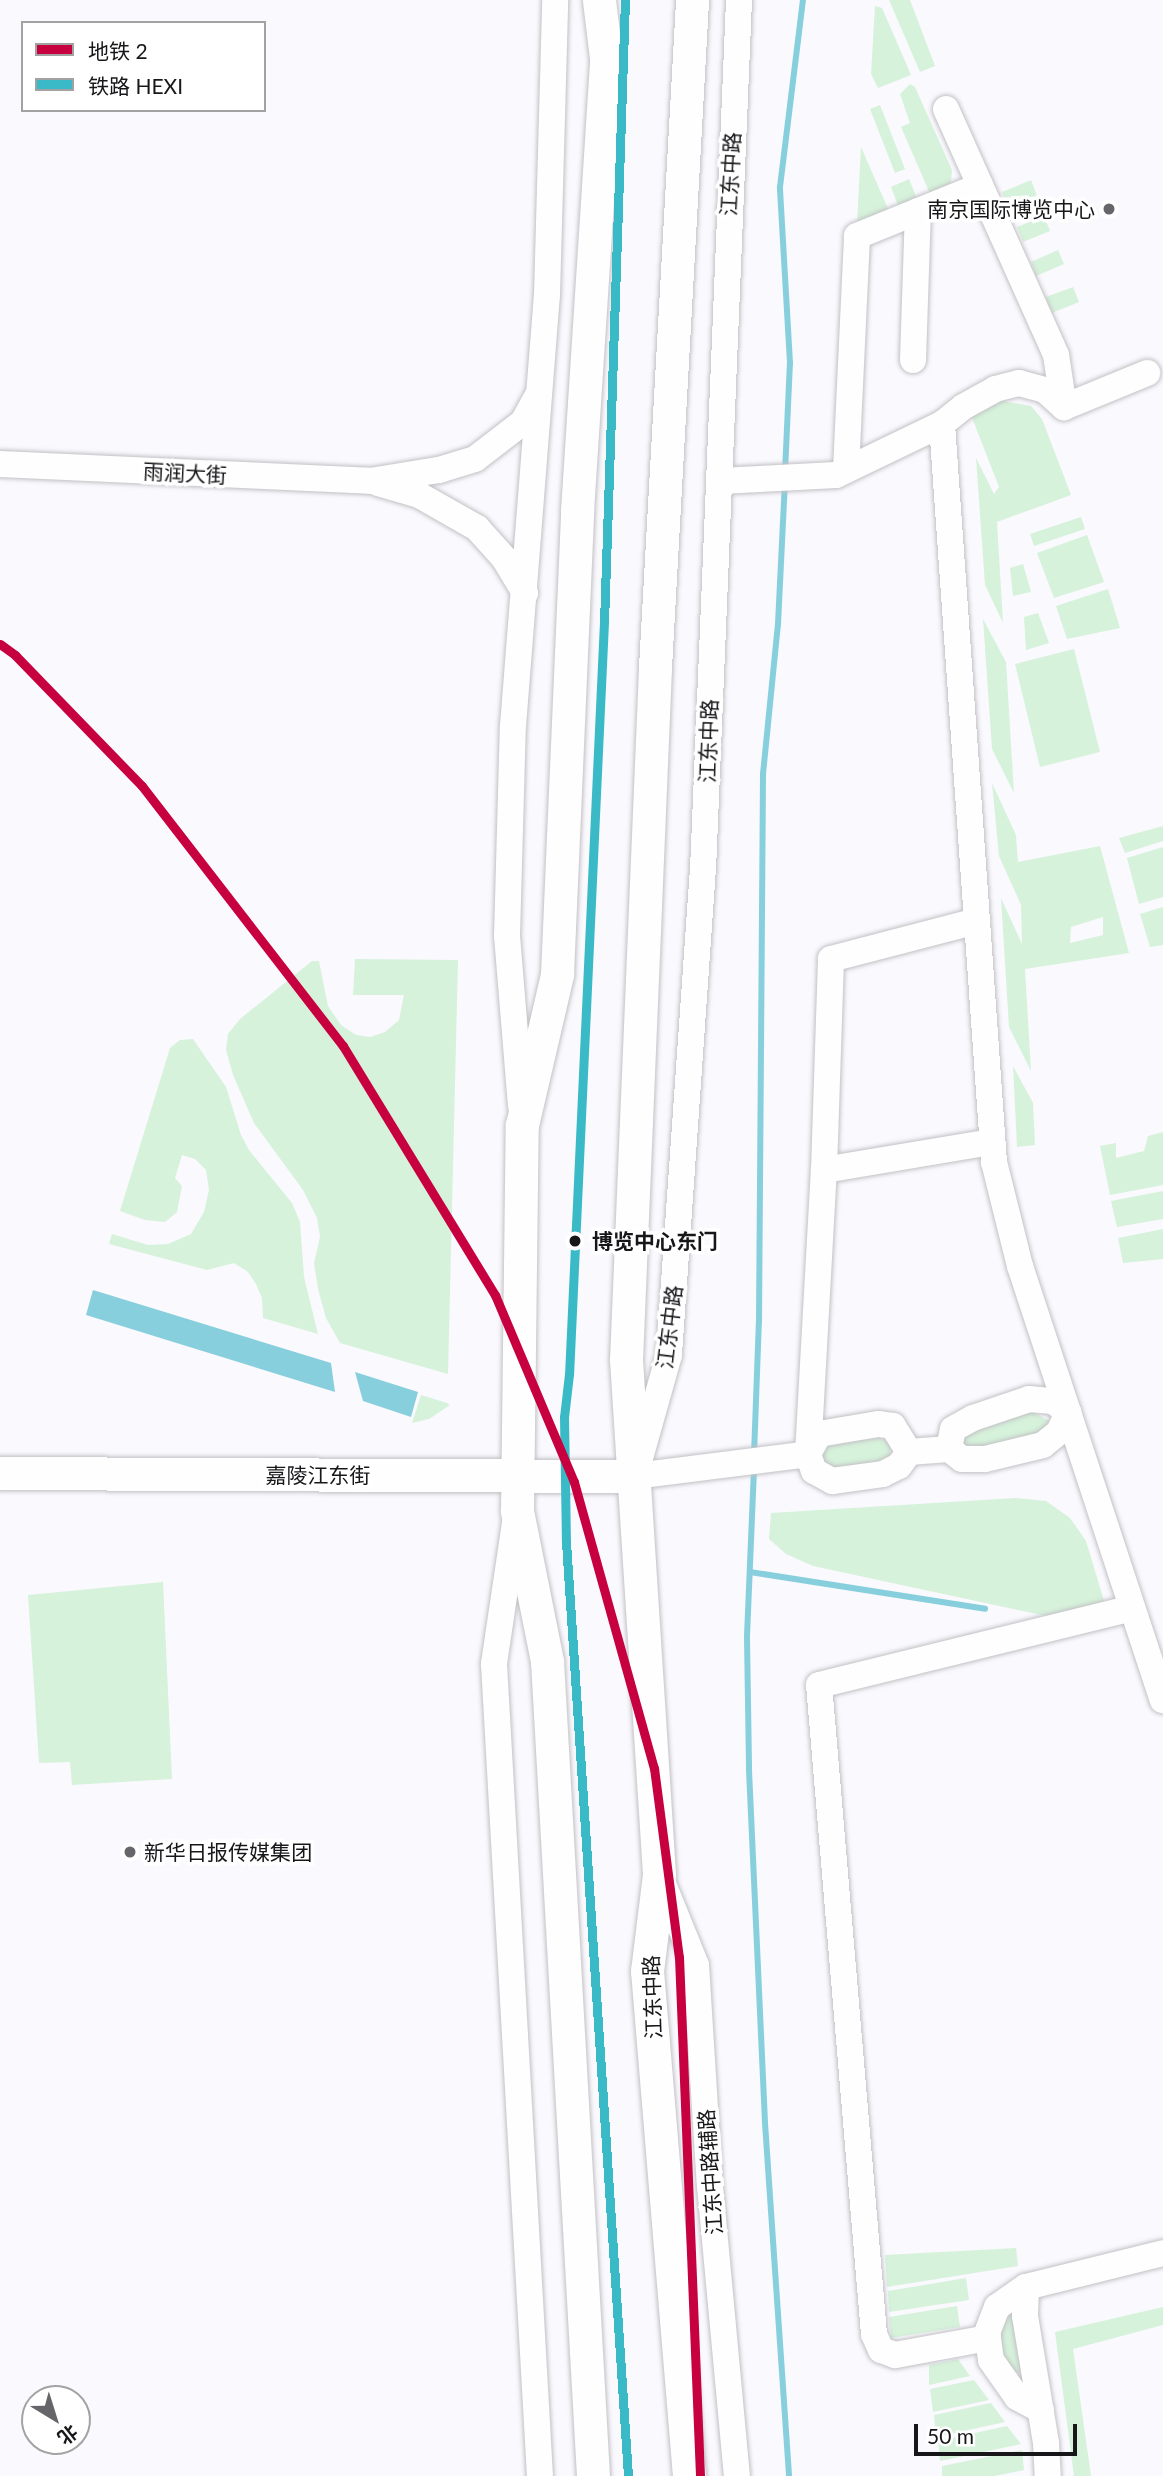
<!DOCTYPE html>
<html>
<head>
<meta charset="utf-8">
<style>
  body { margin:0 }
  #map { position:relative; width:1163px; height:2476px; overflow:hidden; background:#faf9fe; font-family:Lato,"Noto Sans SC",sans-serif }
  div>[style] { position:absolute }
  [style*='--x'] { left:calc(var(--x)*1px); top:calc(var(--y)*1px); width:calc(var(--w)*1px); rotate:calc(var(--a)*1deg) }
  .green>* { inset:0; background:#d6f2db }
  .water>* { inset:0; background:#87cfdd }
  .stream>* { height:6px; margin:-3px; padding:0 3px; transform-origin:3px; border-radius:3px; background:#87cfdd }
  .roads { filter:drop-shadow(0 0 2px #c2c1c5) drop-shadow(0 0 2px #c2c1c5) }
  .minor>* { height:26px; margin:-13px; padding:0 13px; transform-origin:13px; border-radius:13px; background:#fefeff }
  .major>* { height:33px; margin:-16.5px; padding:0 16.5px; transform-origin:16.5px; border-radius:16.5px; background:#fefeff }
  .rail-1>* { height:9px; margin:-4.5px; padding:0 4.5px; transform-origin:4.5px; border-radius:4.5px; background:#3abac6 }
  .metro-1>* { height:9px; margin:-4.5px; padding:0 4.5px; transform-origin:4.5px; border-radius:4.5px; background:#c7003f }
  .dots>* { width:19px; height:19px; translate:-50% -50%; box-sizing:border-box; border:4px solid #fff; border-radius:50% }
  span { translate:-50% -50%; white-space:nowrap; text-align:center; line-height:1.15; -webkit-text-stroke:7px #fff; paint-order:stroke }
  .street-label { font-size:21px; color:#17171a }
  .poi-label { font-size:21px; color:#17171a }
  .right { translate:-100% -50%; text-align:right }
  .left { translate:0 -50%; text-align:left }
  .stop-label { font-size:21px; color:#17171a; font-weight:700 }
  .legend { position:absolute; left:21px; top:21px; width:245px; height:91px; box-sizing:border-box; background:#fff; border:2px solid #a2a2a3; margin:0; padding:9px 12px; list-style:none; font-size:21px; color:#17171a }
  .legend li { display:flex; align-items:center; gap:14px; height:35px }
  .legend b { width:35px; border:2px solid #a2a2a3 }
  .north { position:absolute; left:21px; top:2385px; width:70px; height:70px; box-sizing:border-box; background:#fff; border:2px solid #a2a2a3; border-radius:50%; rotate:142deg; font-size:19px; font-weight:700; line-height:28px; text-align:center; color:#17171a }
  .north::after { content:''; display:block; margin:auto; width:24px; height:32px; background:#66666a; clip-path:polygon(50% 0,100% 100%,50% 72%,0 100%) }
  .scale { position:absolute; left:914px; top:2424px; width:163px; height:32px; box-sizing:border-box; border:4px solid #17171a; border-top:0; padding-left:9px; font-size:21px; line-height:24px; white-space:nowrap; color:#17171a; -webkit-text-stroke:5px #fff; paint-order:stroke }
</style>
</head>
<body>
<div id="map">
  <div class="green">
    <i style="clip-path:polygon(889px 0,910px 0,935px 66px,920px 72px)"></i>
    <i style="clip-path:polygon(875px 6px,882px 8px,911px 75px,878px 88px,871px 74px)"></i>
    <i style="clip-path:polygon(910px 84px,915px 87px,952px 170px,951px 183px,931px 196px,901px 127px,910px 123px,900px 94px)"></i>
    <i style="clip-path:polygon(880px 105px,905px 169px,895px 173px,870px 109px)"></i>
    <i style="clip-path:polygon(861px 147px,889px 211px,857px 224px)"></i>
    <i style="clip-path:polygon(909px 179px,918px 201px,899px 208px,891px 187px)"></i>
    <i style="clip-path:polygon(1031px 180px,1037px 196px,1008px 208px,1002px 192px)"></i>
    <i style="clip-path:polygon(1044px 216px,1050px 231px,1023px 242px,1017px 227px)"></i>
    <i style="clip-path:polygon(1058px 250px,1064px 264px,1036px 276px,1031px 262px)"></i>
    <i style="clip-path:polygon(1073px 287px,1079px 302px,1052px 313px,1046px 297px)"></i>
    <i style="clip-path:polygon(997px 400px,1031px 406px,1042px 419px,1071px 495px,997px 522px,1003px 623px,985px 585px,976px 458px,994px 494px,999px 487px,971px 415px)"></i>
    <i style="clip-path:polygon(1081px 517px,1085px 529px,1034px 546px,1030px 534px)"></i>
    <i style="clip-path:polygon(1087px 535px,1104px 582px,1054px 598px,1037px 553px)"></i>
    <i style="clip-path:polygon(1023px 564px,1031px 592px,1013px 596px,1010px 568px)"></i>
    <i style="clip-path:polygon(1108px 589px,1120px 628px,1067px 639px,1056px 606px)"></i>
    <i style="clip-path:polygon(1038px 613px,1049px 643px,1026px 650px,1024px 617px)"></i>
    <i style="clip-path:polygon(983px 619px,1006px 662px,1014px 793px,992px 749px)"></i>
    <i style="clip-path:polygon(1074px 649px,1100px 752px,1040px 767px,1015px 664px)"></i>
    <i style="clip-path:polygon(evenodd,992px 783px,1016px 835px,1018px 862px,1100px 846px,1129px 953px,1025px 969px,1031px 1071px,1009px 1027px,1001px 898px,1022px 944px,1021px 905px,999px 856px,992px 783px,1103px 917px,1103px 935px,1070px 943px,1071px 927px,1103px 917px)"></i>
    <i style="clip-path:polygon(1163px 826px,1163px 841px,1125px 853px,1119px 838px)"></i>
    <i style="clip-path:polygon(1163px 847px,1163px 897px,1139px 904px,1127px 858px)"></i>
    <i style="clip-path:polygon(1163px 907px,1163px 945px,1150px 947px,1140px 914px)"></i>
    <i style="clip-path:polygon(355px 959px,458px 960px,448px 1374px,340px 1343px,326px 1318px,318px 1289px,314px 1263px,320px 1237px,317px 1218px,303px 1190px,254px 1123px,233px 1075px,226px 1050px,228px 1034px,240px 1019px,312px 961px,319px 961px,328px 1006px,341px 1025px,356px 1035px,370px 1037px,385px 1032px,399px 1020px,404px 995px,353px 995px)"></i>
    <i style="clip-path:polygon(193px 1039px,226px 1087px,241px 1135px,249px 1150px,292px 1203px,300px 1222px,304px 1277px,318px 1334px,263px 1318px,262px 1298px,256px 1284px,248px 1272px,234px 1263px,207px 1270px,109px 1244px,112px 1234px,148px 1245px,168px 1244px,191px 1234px,204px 1212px,209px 1190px,206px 1170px,195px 1159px,182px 1155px,175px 1178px,182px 1186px,177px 1212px,165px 1222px,145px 1220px,120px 1211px,170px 1048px,180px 1040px)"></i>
    <i style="clip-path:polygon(1013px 1066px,1033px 1103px,1035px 1145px,1017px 1147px)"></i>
    <i style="clip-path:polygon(1163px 1132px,1163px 1185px,1110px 1195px,1100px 1146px,1116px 1143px,1116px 1158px,1144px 1151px,1148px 1136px)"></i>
    <i style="clip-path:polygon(1163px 1191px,1163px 1219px,1117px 1227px,1111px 1201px)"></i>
    <i style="clip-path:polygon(1163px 1229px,1163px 1259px,1123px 1263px,1118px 1238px)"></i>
    <i style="clip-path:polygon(421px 1395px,447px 1403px,450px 1405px,429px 1419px,412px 1423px)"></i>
    <i style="clip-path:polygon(1032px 1411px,1049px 1421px,1041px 1433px,984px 1451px,961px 1445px,971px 1428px)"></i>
    <i style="clip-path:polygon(880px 1438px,891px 1443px,889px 1461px,830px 1469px,818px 1454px,824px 1444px)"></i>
    <i style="clip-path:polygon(1015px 1498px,1046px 1501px,1070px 1518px,1086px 1541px,1108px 1614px,1074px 1622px,813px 1566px,786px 1554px,769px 1539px,771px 1513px)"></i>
    <i style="clip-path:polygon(163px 1582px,172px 1779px,72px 1785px,70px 1762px,39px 1763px,28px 1595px)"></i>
    <i style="clip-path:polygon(1016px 2248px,1018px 2266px,887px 2287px,885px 2255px)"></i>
    <i style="clip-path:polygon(966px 2278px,969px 2300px,889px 2312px,888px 2291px)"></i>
    <i style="clip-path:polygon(957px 2306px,960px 2327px,891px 2338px,889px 2317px)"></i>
    <i style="clip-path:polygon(1163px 2307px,1163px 2325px,1073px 2349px,1091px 2476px,1074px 2476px,1055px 2332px)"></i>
    <i style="clip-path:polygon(1013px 2314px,1026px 2373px,1014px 2372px,1003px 2358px,998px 2344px,1002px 2324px)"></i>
    <i style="clip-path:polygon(958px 2359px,970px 2376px,929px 2385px,929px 2365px)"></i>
    <i style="clip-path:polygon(974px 2380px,989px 2400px,933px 2412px,930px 2389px)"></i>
    <i style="clip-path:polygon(991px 2403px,1005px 2422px,936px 2437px,934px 2415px)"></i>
    <i style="clip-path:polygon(1007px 2426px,1021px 2444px,940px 2461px,938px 2441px)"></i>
    <i style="clip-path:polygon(1022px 2450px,1024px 2470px,995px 2476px,942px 2476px,942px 2466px)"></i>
  </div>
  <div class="water">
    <i style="clip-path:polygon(93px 1290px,331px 1363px,335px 1392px,86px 1315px)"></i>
    <i style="clip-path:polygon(355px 1372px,418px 1392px,411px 1417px,363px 1401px)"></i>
  </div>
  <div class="stream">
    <i style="--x:785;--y:472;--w:109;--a:-87.4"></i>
    <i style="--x:790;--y:363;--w:176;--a:-93.3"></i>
    <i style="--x:780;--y:187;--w:188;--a:-83"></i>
    <i style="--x:754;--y:1455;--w:134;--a:-87.9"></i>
    <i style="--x:759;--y:1321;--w:547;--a:-89.58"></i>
    <i style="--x:763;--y:774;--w:151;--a:-84.3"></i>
    <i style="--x:778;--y:624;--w:141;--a:-87.2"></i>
    <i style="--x:754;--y:1469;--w:169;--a:92.4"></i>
    <i style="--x:747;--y:1638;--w:132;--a:89.1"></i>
    <i style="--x:749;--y:1770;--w:353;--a:87.4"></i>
    <i style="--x:765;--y:2123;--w:354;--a:86.1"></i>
    <i style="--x:750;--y:1572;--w:238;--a:8.9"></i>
  </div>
  <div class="roads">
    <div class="minor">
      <i style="--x:739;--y:0;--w:869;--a:92.37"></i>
      <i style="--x:703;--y:868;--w:488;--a:94"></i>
      <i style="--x:669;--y:1355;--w:126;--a:105.7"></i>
      <i style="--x:635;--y:1476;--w:174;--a:-7.2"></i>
      <i style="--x:808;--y:1454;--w:284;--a:-86.8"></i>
      <i style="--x:824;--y:1170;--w:211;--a:-88.1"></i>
      <i style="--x:831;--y:959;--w:151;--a:-14.6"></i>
      <i style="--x:946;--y:109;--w:269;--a:65.9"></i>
      <i style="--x:1056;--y:355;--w:53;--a:81.3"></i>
      <i style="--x:913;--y:360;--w:149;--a:-88.1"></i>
      <i style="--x:1064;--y:407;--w:90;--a:-22.3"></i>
      <i style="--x:942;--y:424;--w:740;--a:85.97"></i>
      <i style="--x:994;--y:1162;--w:107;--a:76"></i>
      <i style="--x:1020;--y:1266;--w:457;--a:71.8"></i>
      <i style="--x:0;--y:464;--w:370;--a:2.6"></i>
      <i style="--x:370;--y:481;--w:70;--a:-9.1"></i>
      <i style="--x:439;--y:470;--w:38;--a:-17"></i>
      <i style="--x:475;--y:459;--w:61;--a:-37.6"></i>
      <i style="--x:523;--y:422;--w:31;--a:-61"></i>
      <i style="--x:846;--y:470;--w:234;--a:-87.3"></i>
      <i style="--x:857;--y:236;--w:133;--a:-22.1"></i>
      <i style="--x:721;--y:481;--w:115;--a:-3"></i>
      <i style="--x:836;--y:475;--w:118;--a:-25.7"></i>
      <i style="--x:942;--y:424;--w:27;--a:-39"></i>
      <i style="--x:963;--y:407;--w:37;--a:-29"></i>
      <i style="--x:995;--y:389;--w:25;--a:-14"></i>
      <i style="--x:1019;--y:383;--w:27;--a:15"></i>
      <i style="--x:1045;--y:390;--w:25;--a:42"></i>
      <i style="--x:378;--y:483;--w:43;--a:16.3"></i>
      <i style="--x:419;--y:495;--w:67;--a:29.6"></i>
      <i style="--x:477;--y:528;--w:40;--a:48"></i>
      <i style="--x:504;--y:558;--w:41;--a:59"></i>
      <i style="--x:521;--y:1106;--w:171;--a:-94.7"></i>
      <i style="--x:507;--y:936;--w:210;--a:-88.4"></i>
      <i style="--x:513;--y:726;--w:432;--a:-85.5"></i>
      <i style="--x:547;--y:295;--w:295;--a:-88.4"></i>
      <i style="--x:824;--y:1170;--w:170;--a:-9.5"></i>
      <i style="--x:1029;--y:1399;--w:24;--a:5"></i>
      <i style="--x:1053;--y:1401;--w:19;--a:36"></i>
      <i style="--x:1068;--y:1412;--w:22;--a:114"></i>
      <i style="--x:1059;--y:1432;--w:21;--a:141"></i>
      <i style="--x:1043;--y:1445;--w:60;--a:166.4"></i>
      <i style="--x:985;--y:1459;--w:23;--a:180"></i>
      <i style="--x:962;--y:1459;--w:16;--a:-142"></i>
      <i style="--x:949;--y:1449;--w:20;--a:-79"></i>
      <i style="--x:953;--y:1429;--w:23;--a:-29"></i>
      <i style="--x:973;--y:1418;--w:59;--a:-18.7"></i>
      <i style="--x:909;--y:1452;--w:31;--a:-122"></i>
      <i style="--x:893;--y:1426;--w:15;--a:-172"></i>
      <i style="--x:878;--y:1424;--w:60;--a:170.4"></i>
      <i style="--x:819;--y:1434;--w:23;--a:119"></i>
      <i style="--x:808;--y:1454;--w:18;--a:71"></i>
      <i style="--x:814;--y:1471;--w:21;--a:29"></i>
      <i style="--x:832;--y:1481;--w:51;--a:-7.8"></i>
      <i style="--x:883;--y:1474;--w:18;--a:-27"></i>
      <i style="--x:899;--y:1466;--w:17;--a:-54"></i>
      <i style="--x:909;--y:1452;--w:40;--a:-4.3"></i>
      <i style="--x:515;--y:1523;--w:143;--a:98.5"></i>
      <i style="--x:494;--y:1664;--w:813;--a:86.76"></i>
      <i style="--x:659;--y:1874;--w:98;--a:67.9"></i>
      <i style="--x:696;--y:1965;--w:221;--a:86.4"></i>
      <i style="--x:710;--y:2186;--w:291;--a:84.7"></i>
      <i style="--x:1026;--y:2287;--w:29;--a:92"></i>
      <i style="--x:1025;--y:2316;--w:129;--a:80.6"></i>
      <i style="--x:1046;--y:2443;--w:33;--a:87"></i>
      <i style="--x:988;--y:2338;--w:95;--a:169.6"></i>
      <i style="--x:895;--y:2355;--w:15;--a:-160"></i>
      <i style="--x:881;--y:2350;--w:17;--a:-114"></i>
      <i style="--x:874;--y:2334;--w:651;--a:-94.84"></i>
      <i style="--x:819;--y:1685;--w:322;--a:-13.8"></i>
      <i style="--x:1041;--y:2410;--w:27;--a:-152"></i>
      <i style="--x:1017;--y:2397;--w:45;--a:-125.1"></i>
      <i style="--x:991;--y:2360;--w:27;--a:-98"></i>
      <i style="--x:987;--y:2333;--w:28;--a:-69"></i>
      <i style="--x:997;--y:2307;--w:35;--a:-35"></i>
      <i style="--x:1026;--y:2287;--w:141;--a:-13.9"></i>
    </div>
    <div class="major">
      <i style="--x:0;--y:1473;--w:635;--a:0.27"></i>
      <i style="--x:593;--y:2476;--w:816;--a:-93.23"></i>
      <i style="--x:547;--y:1661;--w:153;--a:-101.3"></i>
      <i style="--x:517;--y:1511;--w:386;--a:-89.3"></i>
      <i style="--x:522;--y:1125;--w:155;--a:-76.9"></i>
      <i style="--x:557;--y:974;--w:463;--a:-87.5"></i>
      <i style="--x:577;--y:511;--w:454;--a:-86.3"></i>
      <i style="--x:606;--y:58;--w:58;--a:-96.9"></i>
      <i style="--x:689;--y:2476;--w:507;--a:-94.75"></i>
      <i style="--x:647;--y:1971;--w:98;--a:-82.9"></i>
      <i style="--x:659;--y:1874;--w:515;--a:-93.67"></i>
      <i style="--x:626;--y:1360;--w:694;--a:-87.6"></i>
      <i style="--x:655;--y:667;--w:668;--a:-86.82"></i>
    </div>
  </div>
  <div class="rail-1">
    <i style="--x:625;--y:0;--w:622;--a:91.93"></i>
    <i style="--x:604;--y:622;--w:753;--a:92.66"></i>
    <i style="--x:569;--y:1374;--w:43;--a:96.6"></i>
    <i style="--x:564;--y:1417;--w:125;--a:89.1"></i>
    <i style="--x:566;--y:1542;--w:936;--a:86.2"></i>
  </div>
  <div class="metro-1">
    <i style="--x:0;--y:644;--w:19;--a:36"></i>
    <i style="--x:15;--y:655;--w:182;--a:45.9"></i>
    <i style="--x:142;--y:786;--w:329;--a:52.3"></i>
    <i style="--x:343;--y:1046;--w:292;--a:58.6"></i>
    <i style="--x:495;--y:1295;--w:203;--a:67.1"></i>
    <i style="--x:574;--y:1482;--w:297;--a:74.4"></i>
    <i style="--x:654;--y:1768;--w:191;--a:82.5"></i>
    <i style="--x:679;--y:1957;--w:519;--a:87.68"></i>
  </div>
  <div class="dots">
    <i style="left:1109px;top:209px;background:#66666a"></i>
    <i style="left:575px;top:1241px;background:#17171a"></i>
    <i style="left:130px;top:1852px;background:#66666a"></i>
  </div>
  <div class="street-label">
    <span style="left:730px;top:174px;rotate:-87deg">江东中路</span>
    <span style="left:185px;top:473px;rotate:3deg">雨润大街</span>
    <span style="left:708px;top:741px;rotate:-88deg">江东中路</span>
    <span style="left:669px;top:1327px;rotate:-83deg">江东中路</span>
    <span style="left:318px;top:1475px">嘉陵江东街</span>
    <span style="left:652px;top:1997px;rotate:-92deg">江东中路</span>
    <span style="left:710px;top:2172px;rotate:-94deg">江东中路辅路</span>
  </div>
  <div class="poi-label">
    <span class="right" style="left:1095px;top:209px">南京国际博览中心</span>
    <span class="left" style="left:144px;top:1852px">新华日报传媒集团</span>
  </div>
  <div class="stop-label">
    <span class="left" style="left:592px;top:1241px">博览中心东门</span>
  </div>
  <ul class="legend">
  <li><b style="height:9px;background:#c7003f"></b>地铁 2</li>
  <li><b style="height:9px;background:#3abac6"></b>铁路 HEXI</li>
  </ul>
  <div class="north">北</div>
  <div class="scale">50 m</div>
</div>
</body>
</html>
